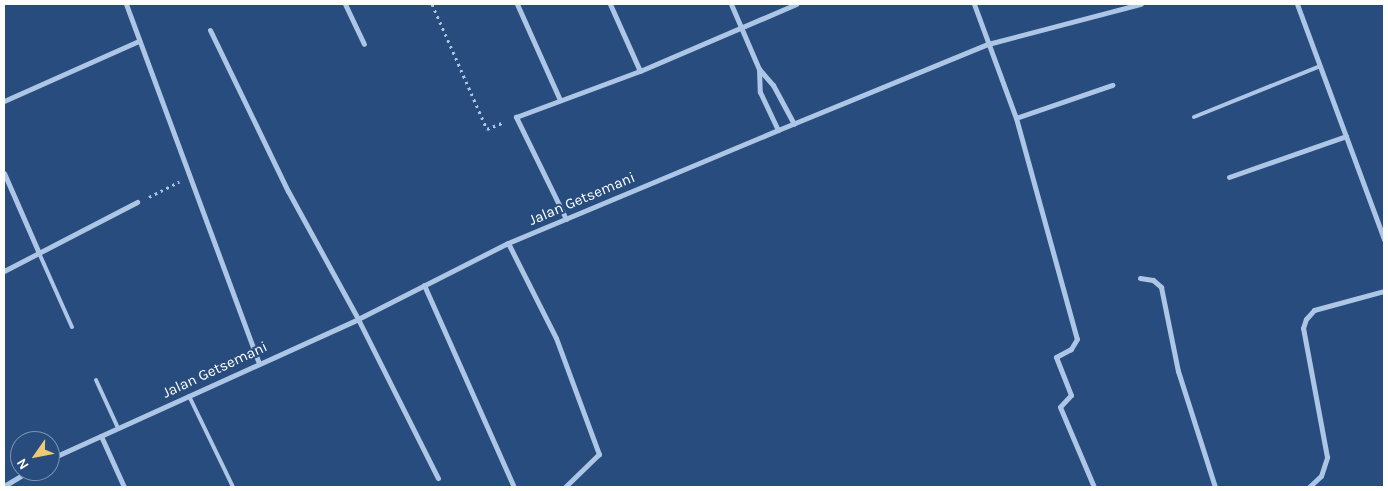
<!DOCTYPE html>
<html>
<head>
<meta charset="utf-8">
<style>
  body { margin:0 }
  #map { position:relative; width:1388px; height:491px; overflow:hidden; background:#274c7d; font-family:Karla,sans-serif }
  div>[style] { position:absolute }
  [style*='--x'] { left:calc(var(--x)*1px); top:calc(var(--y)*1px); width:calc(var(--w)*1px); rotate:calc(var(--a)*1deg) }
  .path>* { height:3px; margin-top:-1.5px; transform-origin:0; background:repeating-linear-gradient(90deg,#adc6e5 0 2.5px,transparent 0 6.5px) }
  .service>* { height:4px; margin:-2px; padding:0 2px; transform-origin:2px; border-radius:2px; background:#adc6e5 }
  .minor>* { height:5px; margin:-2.5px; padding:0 2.5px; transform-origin:2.5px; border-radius:2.5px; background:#adc6e5 }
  span { translate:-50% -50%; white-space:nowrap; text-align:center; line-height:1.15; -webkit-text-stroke:4px #274c7d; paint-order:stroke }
  .street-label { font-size:15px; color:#fff }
  .frame { position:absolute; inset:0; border:5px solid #fff; pointer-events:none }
  .north { position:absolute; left:10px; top:431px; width:50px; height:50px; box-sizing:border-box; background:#274c7d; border:1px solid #7d94b1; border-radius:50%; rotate:237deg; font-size:14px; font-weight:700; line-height:20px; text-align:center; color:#fff }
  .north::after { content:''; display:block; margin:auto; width:18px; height:22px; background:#edca73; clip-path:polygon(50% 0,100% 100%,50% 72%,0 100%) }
</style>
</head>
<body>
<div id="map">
  <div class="path">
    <i style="--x:432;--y:4;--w:137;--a:66.3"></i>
    <i style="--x:487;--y:129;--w:18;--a:-22"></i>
    <i style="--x:149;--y:197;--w:34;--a:-27"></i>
  </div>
  <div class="service">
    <i style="--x:1194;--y:117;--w:136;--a:-22"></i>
    <i style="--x:39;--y:253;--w:81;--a:66"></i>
    <i style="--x:96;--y:380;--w:53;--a:65.4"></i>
    <i style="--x:189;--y:396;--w:101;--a:64.2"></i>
  </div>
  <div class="minor">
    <i style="--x:126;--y:4;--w:383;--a:69.7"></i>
    <i style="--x:345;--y:4;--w:44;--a:64.6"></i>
    <i style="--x:517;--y:4;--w:105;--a:65.9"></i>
    <i style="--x:610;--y:4;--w:73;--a:65.9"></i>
    <i style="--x:731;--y:4;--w:71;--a:66.7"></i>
    <i style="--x:759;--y:69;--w:23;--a:88"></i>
    <i style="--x:760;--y:92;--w:42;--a:64.7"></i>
    <i style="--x:974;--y:4;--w:121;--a:69.8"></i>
    <i style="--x:1016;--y:118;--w:229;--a:74.6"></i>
    <i style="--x:1077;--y:339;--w:12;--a:121"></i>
    <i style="--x:1071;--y:349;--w:17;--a:152"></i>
    <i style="--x:1056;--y:357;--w:41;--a:68.5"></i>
    <i style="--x:1071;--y:395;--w:16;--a:133"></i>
    <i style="--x:1060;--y:407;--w:87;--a:67"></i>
    <i style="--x:1297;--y:4;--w:251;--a:69.7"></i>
    <i style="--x:210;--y:30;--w:179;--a:64.2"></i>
    <i style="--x:288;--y:191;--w:146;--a:61.3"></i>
    <i style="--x:358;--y:319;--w:178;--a:63.3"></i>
    <i style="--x:759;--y:69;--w:21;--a:49"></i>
    <i style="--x:773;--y:85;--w:44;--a:61.7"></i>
    <i style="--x:4;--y:101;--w:148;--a:-24"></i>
    <i style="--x:1016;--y:118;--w:102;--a:-19"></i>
    <i style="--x:4;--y:173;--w:87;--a:66.4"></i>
    <i style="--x:1229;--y:177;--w:124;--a:-19.3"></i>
    <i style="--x:566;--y:219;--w:114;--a:-116.1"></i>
    <i style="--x:516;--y:117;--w:132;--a:-20.4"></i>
    <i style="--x:640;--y:71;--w:170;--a:-23.2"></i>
    <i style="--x:508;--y:243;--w:106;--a:63.2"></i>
    <i style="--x:556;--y:338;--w:124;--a:69.7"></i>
    <i style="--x:599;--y:454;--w:47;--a:135.9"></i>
    <i style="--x:4;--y:271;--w:150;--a:-27.4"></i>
    <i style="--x:1140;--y:278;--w:13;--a:9"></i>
    <i style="--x:1153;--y:280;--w:11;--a:41"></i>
    <i style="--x:1161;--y:287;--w:86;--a:78.6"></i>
    <i style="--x:1178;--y:371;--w:122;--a:72.3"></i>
    <i style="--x:424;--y:285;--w:221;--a:66"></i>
    <i style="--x:101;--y:436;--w:56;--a:65.7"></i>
    <i style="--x:50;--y:459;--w:338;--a:-24.4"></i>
    <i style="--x:358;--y:319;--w:168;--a:-26.9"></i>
    <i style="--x:508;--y:243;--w:293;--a:-22.7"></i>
    <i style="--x:778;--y:130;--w:227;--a:-22.3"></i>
    <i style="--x:988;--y:44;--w:158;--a:-14.7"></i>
    <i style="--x:4;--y:486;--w:29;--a:-31"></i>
    <i style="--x:1309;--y:487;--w:16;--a:-43"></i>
    <i style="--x:1321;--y:476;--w:20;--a:-72"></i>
    <i style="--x:1327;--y:457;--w:131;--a:-100.5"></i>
    <i style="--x:1303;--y:328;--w:9;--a:-72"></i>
    <i style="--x:1306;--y:319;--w:12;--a:-48"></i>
    <i style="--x:1314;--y:310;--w:73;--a:-15.2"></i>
  </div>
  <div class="street-label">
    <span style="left:582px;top:199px;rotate:-23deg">Jalan Getsemani</span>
    <span style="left:215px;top:370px;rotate:-25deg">Jalan Getsemani</span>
  </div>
  <div class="frame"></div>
  <div class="north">N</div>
</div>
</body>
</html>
